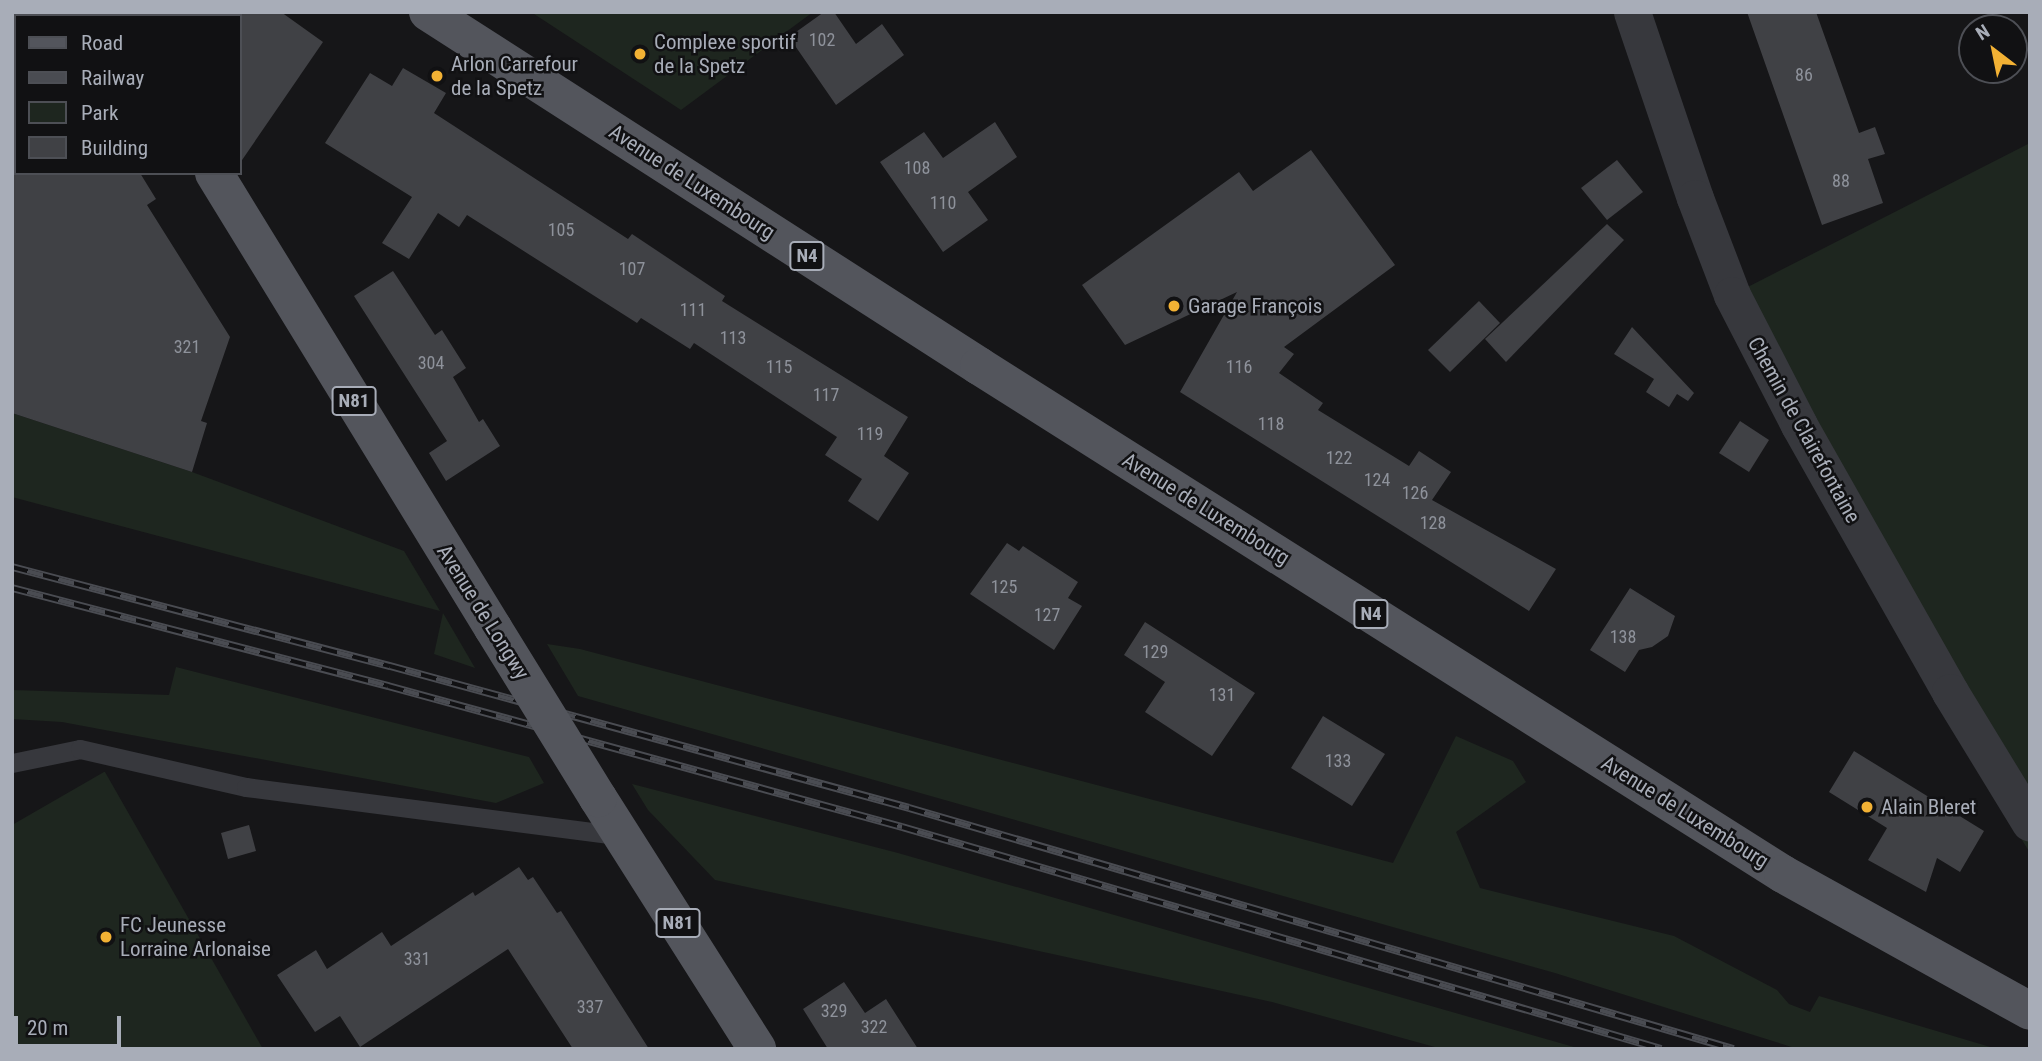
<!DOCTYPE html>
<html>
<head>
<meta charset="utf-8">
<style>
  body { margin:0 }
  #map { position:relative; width:2042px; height:1061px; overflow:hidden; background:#161618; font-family:"Roboto Condensed",sans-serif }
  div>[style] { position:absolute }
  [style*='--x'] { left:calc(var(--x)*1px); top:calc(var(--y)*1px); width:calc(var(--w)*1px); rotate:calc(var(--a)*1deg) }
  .green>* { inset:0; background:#1e261f }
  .building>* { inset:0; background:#404145 }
  .service>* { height:19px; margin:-9.5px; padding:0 9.5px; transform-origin:9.5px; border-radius:9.5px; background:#37383d }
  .minor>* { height:37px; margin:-18.5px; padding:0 18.5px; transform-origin:18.5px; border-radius:18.5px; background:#37383d }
  .primary>* { height:38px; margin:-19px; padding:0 19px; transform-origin:19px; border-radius:19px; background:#53555c }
  .rail>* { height:8px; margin-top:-4px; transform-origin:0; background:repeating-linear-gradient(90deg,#111113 0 16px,#4a4c52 0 32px); box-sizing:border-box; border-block:2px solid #4a4c52 }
  .primary-bridge>* { height:38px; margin:-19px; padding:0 19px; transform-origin:19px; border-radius:19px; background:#53555c }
  .dots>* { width:19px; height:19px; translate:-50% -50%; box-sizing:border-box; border:4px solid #111113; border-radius:50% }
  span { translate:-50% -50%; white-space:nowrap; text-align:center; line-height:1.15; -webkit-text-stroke:5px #111113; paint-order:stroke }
  .number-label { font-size:18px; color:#8e929b }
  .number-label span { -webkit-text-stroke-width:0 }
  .shield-label span { padding:2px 5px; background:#111113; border:2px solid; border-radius:5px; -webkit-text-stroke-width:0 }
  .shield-label { font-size:19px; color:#a8adb8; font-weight:700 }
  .poi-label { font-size:21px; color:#a8adb8 }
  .left { translate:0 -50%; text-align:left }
  .street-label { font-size:21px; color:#a8adb8 }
  .frame { position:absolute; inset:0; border:14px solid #a8adb8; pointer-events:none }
  .legend { position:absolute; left:14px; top:14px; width:228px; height:161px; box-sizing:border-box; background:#111113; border:2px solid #4d4f55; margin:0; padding:9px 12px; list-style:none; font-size:21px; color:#a8adb8 }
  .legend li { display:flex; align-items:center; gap:14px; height:35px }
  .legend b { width:35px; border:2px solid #4d4f55 }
  .north { position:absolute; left:1958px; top:14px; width:70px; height:70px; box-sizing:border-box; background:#111113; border:2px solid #4d4f55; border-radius:50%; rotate:328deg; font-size:19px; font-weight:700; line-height:28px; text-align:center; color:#a8adb8 }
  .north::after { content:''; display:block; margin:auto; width:24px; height:32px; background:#f2b134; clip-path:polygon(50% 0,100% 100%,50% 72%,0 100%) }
  .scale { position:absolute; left:14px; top:1016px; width:107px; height:32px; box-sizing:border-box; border:4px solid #a8adb8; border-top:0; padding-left:9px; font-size:21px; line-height:24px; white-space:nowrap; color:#a8adb8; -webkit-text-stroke:5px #111113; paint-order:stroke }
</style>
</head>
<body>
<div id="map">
  <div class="green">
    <i style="clip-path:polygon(531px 12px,813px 12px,681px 110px)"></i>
    <i style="clip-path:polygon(2030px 143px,2030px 853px,1916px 668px,1732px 295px)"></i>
    <i style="clip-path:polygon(12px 413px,192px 472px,404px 551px,440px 611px,12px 497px)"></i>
    <i style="clip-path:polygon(443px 613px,475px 668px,434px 654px)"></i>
    <i style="clip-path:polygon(547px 644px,580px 649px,1393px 863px,1456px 736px,1513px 761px,1526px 782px,1456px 832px,1480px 888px,1674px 936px,1777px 990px,1789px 1004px,1810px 1012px,1819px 996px,1997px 1049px,1798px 1049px,1555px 973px,578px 696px)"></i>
    <i style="clip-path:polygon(176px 667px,529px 757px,544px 783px,496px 803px,62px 722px,12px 719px,12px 690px,169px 695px)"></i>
    <i style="clip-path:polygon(104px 772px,105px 772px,263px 1049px,12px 1049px,12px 825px)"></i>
    <i style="clip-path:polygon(632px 784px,898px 853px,1581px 1049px,1442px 1049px,1272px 1002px,715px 880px,648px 810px)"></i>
  </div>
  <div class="building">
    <i style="clip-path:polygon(240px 12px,281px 12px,323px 42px,240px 163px)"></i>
    <i style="clip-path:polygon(824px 12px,834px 12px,856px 44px,882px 24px,904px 55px,836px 105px,789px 37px)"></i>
    <i style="clip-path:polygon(1747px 12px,1816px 12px,1859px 133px,1875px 127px,1885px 154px,1868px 159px,1883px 203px,1822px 225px)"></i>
    <i style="clip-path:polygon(403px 68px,446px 93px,434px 113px,628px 239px,632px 234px,725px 296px,722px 301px,908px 417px,884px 456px,909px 473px,878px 521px,848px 501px,862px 479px,825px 455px,837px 437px,694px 343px,690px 349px,641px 318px,637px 323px,467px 215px,459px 227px,438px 213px,409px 259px,382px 243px,412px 197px,325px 143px,370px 73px,392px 86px)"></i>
    <i style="clip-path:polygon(995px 122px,1017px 157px,968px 192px,988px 220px,943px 252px,880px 162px,924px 132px,943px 158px)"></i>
    <i style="clip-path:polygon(1311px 150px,1395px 265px,1284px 347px,1294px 354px,1279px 373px,1323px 403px,1318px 410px,1409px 466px,1419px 451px,1451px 472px,1432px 500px,1556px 569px,1529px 611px,1180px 392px,1237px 292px,1125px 345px,1082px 285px,1239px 172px,1253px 191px)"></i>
    <i style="clip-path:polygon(1617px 160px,1643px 192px,1607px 220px,1581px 188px)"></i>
    <i style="clip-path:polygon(12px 173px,140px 173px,156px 199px,147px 205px,230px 337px,201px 421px,207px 423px,192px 472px,12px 413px)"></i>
    <i style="clip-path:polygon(1607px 224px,1624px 240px,1506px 362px,1485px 339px)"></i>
    <i style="clip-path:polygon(393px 271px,435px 335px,442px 330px,466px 368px,453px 377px,479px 422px,483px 419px,500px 446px,446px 481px,429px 453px,447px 441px,354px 296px)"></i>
    <i style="clip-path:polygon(1479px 301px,1500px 323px,1450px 372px,1428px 350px)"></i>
    <i style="clip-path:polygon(1632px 327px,1694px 393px,1688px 401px,1677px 394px,1669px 407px,1646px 392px,1654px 379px,1614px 354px)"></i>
    <i style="clip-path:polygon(1740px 421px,1769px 440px,1749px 472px,1719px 453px)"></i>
    <i style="clip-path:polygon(1007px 543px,1019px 551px,1023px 546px,1078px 582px,1068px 598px,1082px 606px,1054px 650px,970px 594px)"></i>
    <i style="clip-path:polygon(1630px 588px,1675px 616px,1668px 636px,1652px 647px,1639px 650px,1625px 672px,1590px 650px)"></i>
    <i style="clip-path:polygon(1145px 622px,1255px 693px,1212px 756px,1145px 712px,1165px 682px,1124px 655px)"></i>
    <i style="clip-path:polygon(1323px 716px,1385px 754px,1352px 806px,1291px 768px)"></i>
    <i style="clip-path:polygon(1854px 751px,1984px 831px,1960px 872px,1937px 858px,1926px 892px,1868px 860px,1887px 828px,1829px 792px)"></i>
    <i style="clip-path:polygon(249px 825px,256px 851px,228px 859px,221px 833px)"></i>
    <i style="clip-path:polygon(519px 867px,528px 880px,533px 877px,557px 913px,561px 911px,649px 1049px,573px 1049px,508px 949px,360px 1047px,340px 1016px,315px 1032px,277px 975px,316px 950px,327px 969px,382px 932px,391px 946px,473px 892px,475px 896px)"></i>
    <i style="clip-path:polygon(844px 982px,865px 1013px,886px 999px,918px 1049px,828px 1049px,803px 1009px)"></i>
  </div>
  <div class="service">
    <i style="--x:12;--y:763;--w:69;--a:-11.6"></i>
    <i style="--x:80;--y:749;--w:170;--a:12.9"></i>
    <i style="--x:246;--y:787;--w:378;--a:7.4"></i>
  </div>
  <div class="minor">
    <i style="--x:1632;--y:12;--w:196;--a:71.3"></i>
    <i style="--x:1695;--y:198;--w:104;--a:69.1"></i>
    <i style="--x:1732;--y:295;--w:146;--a:62.7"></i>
    <i style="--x:1799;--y:425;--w:307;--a:60.5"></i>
    <i style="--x:1950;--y:692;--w:153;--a:58.6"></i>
  </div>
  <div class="primary">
    <i style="--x:115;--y:12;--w:5;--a:53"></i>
    <i style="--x:428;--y:12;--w:655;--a:32.72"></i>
    <i style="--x:979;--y:366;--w:951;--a:32.29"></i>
    <i style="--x:1783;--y:874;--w:282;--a:29"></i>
    <i style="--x:214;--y:173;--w:534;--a:58.48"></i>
    <i style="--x:598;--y:798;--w:297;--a:57.6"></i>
  </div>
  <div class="rail">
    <i style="--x:12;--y:567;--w:391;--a:14.7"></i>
    <i style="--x:390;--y:666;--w:538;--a:15.3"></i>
    <i style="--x:909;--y:808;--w:859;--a:16.3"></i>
    <i style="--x:12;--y:588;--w:389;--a:14.6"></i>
    <i style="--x:388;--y:686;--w:533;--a:15.34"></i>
    <i style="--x:902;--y:827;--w:791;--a:16.3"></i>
  </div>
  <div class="primary-bridge">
    <i style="--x:493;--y:628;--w:200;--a:58.3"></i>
  </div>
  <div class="dots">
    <i style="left:640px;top:54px;background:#f2b134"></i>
    <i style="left:437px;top:76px;background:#f2b134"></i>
    <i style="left:1174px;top:306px;background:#f2b134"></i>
    <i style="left:1867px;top:807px;background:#f2b134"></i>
    <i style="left:106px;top:937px;background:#f2b134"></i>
  </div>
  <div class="number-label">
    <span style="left:822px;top:40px">102</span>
    <span style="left:1804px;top:75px">86</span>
    <span style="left:917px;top:168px">108</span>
    <span style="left:1841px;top:181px">88</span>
    <span style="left:943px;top:203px">110</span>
    <span style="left:561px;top:230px">105</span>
    <span style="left:632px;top:269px">107</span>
    <span style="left:693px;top:310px">111</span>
    <span style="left:733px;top:338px">113</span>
    <span style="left:187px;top:347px">321</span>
    <span style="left:431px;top:363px">304</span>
    <span style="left:779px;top:367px">115</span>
    <span style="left:1239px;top:367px">116</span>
    <span style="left:826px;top:395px">117</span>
    <span style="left:1271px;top:424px">118</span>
    <span style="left:870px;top:434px">119</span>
    <span style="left:1339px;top:458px">122</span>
    <span style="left:1377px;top:480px">124</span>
    <span style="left:1415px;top:493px">126</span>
    <span style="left:1433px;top:523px">128</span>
    <span style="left:1004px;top:587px">125</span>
    <span style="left:1047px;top:615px">127</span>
    <span style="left:1623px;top:637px">138</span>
    <span style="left:1155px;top:652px">129</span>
    <span style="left:1222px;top:695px">131</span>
    <span style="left:1338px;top:761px">133</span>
    <span style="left:417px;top:959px">331</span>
    <span style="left:590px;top:1007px">337</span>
    <span style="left:834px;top:1011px">329</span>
    <span style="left:874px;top:1027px">322</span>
  </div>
  <div class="shield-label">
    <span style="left:807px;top:256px">N4</span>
    <span style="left:354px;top:401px">N81</span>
    <span style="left:1371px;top:614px">N4</span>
    <span style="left:678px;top:923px">N81</span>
  </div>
  <div class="poi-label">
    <span class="left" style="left:654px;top:54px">Complexe sportif<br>de la Spetz</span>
    <span class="left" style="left:451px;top:76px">Arlon Carrefour<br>de la Spetz</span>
    <span class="left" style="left:1188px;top:306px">Garage François</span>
    <span class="left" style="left:1881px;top:807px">Alain Bleret</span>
    <span class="left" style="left:120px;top:937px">FC Jeunesse<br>Lorraine Arlonaise</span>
  </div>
  <div class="street-label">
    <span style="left:692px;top:182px;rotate:33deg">Avenue de Luxembourg</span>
    <span style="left:1804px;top:430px;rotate:61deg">Chemin de Clairefontaine</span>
    <span style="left:1206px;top:509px;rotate:32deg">Avenue de Luxembourg</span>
    <span style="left:483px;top:612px;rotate:58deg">Avenue de Longwy</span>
    <span style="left:1685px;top:812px;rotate:32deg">Avenue de Luxembourg</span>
  </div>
  <div class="frame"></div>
  <ul class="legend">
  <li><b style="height:9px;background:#53555c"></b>Road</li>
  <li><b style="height:9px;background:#4a4c52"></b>Railway</li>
  <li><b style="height:19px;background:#1e261f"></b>Park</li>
  <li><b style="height:19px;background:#404145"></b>Building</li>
  </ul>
  <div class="north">N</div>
  <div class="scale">20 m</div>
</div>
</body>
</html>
